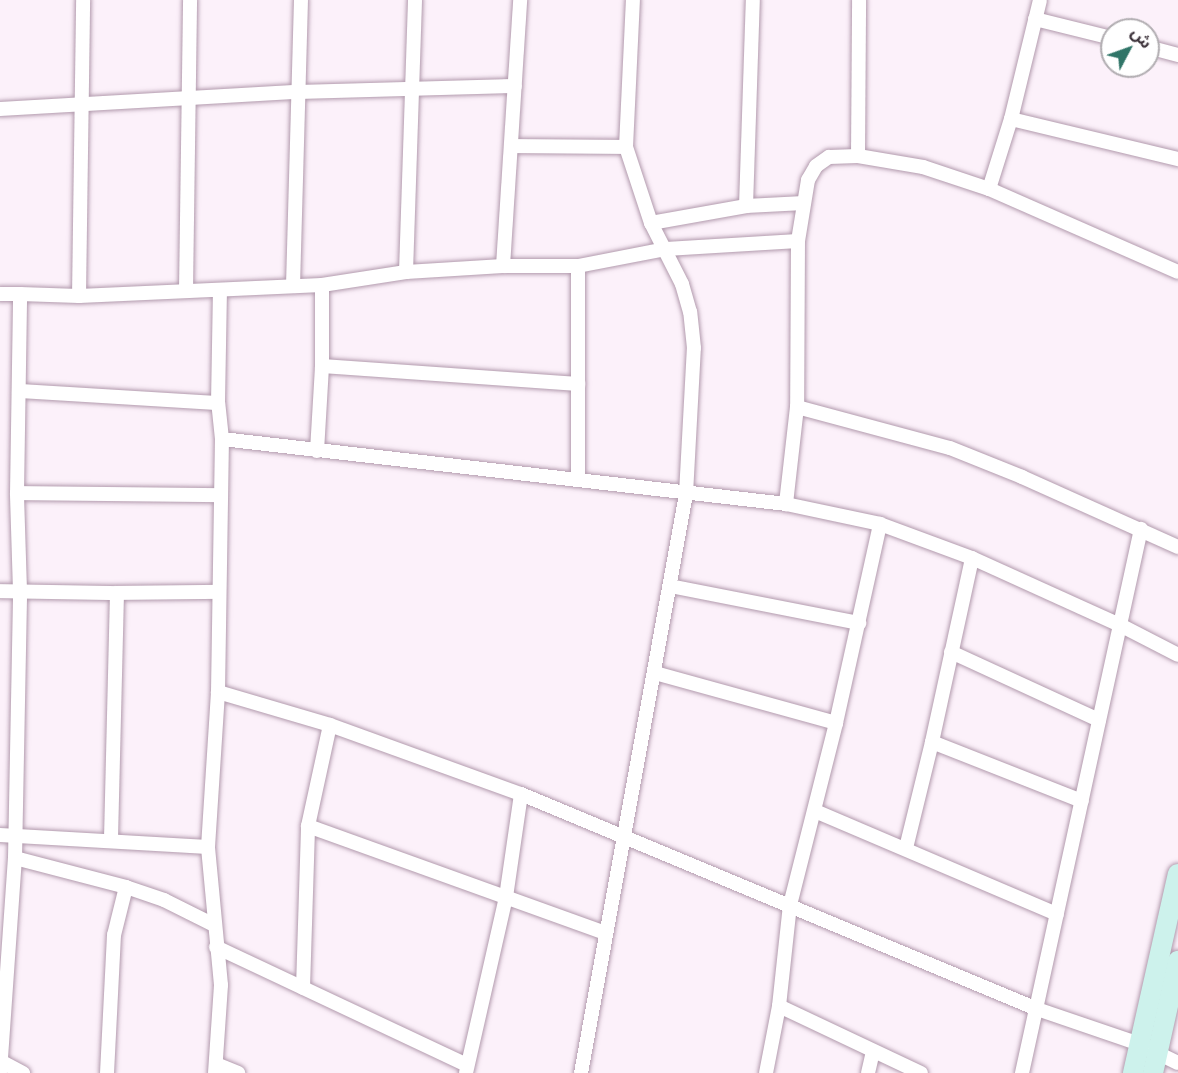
<!DOCTYPE html>
<html>
<head>
<meta charset="utf-8">
<style>
  body { margin:0 }
  #map { position:relative; width:1178px; height:1073px; overflow:hidden; background:#fcf1fa; font-family:"Noto Serif","Noto Sans Arabic",serif }
  div>[style] { position:absolute }
  [style*='--x'] { left:calc(var(--x)*1px); top:calc(var(--y)*1px); width:calc(var(--w)*1px); rotate:calc(var(--a)*1deg) }
  .roads { filter:drop-shadow(0 0 2px #b29aad) drop-shadow(0 0 2px #b29aad) }
  .street>* { height:14px; margin:-7px; padding:0 7px; transform-origin:7px; border-radius:7px; background:#fff }
  .secondary>* { height:20px; margin:-10px; padding:0 10px; transform-origin:10px; border-radius:10px; background:#cdf2ec }
  span { translate:-50% -50%; white-space:nowrap; text-align:center; line-height:1.15; -webkit-text-stroke:6px #fff; paint-order:stroke }
  .north { position:absolute; left:1100px; top:18px; width:60px; height:60px; box-sizing:border-box; background:#fff; border:2px solid #b1adb1; border-radius:50%; rotate:49deg; font-size:16px; font-weight:700; line-height:24px; text-align:center; color:#3d333b }
  .north::after { content:''; display:block; margin:auto; width:21px; height:27px; background:#307568; clip-path:polygon(50% 0,100% 100%,50% 72%,0 100%) }
</style>
</head>
<body>
<div id="map">
  <div class="roads">
    <div class="street">
      <i style="--x:1035;--y:19;--w:79;--a:13.9"></i>
      <i style="--x:1148;--y:47;--w:31;--a:15"></i>
      <i style="--x:0;--y:109;--w:298;--a:-3.3"></i>
      <i style="--x:298;--y:92;--w:217;--a:-1.6"></i>
      <i style="--x:1011;--y:119;--w:172;--a:13.5"></i>
      <i style="--x:512;--y:146;--w:114;--a:0.5"></i>
      <i style="--x:858;--y:156;--w:156;--a:-89.6"></i>
      <i style="--x:989;--y:189;--w:73;--a:-72.6"></i>
      <i style="--x:1011;--y:119;--w:122;--a:-76.3"></i>
      <i style="--x:746;--y:206;--w:58;--a:-3"></i>
      <i style="--x:651;--y:223;--w:97;--a:-10.1"></i>
      <i style="--x:746;--y:206;--w:206;--a:-88.1"></i>
      <i style="--x:798;--y:241;--w:62;--a:-80.7"></i>
      <i style="--x:808;--y:180;--w:16;--a:-60"></i>
      <i style="--x:816;--y:166;--w:16;--a:-35"></i>
      <i style="--x:829;--y:157;--w:29;--a:-2"></i>
      <i style="--x:858;--y:156;--w:66;--a:9.6"></i>
      <i style="--x:923;--y:167;--w:70;--a:18.4"></i>
      <i style="--x:989;--y:189;--w:206;--a:23.7"></i>
      <i style="--x:503;--y:266;--w:267;--a:-86.3"></i>
      <i style="--x:578;--y:266;--w:214;--a:90"></i>
      <i style="--x:406;--y:272;--w:272;--a:-88.1"></i>
      <i style="--x:293;--y:286;--w:286;--a:-88.4"></i>
      <i style="--x:186;--y:291;--w:291;--a:-89.2"></i>
      <i style="--x:0;--y:294;--w:20;--a:0"></i>
      <i style="--x:79;--y:296;--w:296;--a:-89.2"></i>
      <i style="--x:322;--y:366;--w:257;--a:4"></i>
      <i style="--x:19;--y:391;--w:199;--a:3.5"></i>
      <i style="--x:797;--y:407;--w:158;--a:15"></i>
      <i style="--x:950;--y:448;--w:78;--a:21.9"></i>
      <i style="--x:1022;--y:477;--w:171;--a:24.2"></i>
      <i style="--x:222;--y:439;--w:568;--a:6.57"></i>
      <i style="--x:786;--y:504;--w:96;--a:12"></i>
      <i style="--x:880;--y:524;--w:98;--a:20.3"></i>
      <i style="--x:972;--y:558;--w:162;--a:24.4"></i>
      <i style="--x:1120;--y:625;--w:65;--a:27.3"></i>
      <i style="--x:317;--y:451;--w:85;--a:-86.6"></i>
      <i style="--x:322;--y:366;--w:81;--a:-90"></i>
      <i style="--x:17;--y:493;--w:203;--a:0.6"></i>
      <i style="--x:670;--y:586;--w:193;--a:11.1"></i>
      <i style="--x:0;--y:591;--w:117;--a:1"></i>
      <i style="--x:117;--y:593;--w:248;--a:91.4"></i>
      <i style="--x:117;--y:593;--w:102;--a:-0.6"></i>
      <i style="--x:951;--y:652;--w:163;--a:24.7"></i>
      <i style="--x:655;--y:673;--w:188;--a:15.4"></i>
      <i style="--x:218;--y:692;--w:117;--a:16.4"></i>
      <i style="--x:330;--y:725;--w:203;--a:19.9"></i>
      <i style="--x:521;--y:794;--w:559;--a:22.62"></i>
      <i style="--x:1037;--y:1009;--w:108;--a:18.9"></i>
      <i style="--x:1139;--y:1044;--w:43;--a:26"></i>
      <i style="--x:932;--y:742;--w:161;--a:21.5"></i>
      <i style="--x:815;--y:811;--w:263;--a:23.1"></i>
      <i style="--x:308;--y:826;--w:316;--a:19.8"></i>
      <i style="--x:0;--y:835;--w:208;--a:3.3"></i>
      <i style="--x:906;--y:848;--w:109;--a:-76.2"></i>
      <i style="--x:932;--y:742;--w:188;--a:-77.7"></i>
      <i style="--x:15;--y:858;--w:115;--a:14.6"></i>
      <i style="--x:126;--y:887;--w:49;--a:104"></i>
      <i style="--x:114;--y:935;--w:138;--a:92.9"></i>
      <i style="--x:126;--y:887;--w:40;--a:18.9"></i>
      <i style="--x:164;--y:900;--w:56;--a:26.6"></i>
      <i style="--x:216;--y:947;--w:277;--a:25.2"></i>
      <i style="--x:303;--y:988;--w:162;--a:-88.2"></i>
      <i style="--x:308;--y:826;--w:103;--a:-77.7"></i>
      <i style="--x:779;--y:1006;--w:157;--a:25.3"></i>
      <i style="--x:2;--y:1062;--w:24;--a:28"></i>
      <i style="--x:216;--y:1064;--w:24;--a:22"></i>
      <i style="--x:0;--y:1072;--w:215;--a:-86"></i>
      <i style="--x:15;--y:858;--w:267;--a:-88.9"></i>
      <i style="--x:20;--y:591;--w:98;--a:-91.8"></i>
      <i style="--x:17;--y:493;--w:199;--a:-89.1"></i>
      <i style="--x:20;--y:294;--w:59;--a:1.9"></i>
      <i style="--x:79;--y:296;--w:243;--a:-2.6"></i>
      <i style="--x:322;--y:285;--w:85;--a:-8.8"></i>
      <i style="--x:406;--y:272;--w:97;--a:-3.5"></i>
      <i style="--x:503;--y:266;--w:75;--a:0"></i>
      <i style="--x:578;--y:266;--w:90;--a:-10.9"></i>
      <i style="--x:666;--y:249;--w:132;--a:-3.5"></i>
      <i style="--x:798;--y:241;--w:166;--a:90.3"></i>
      <i style="--x:797;--y:407;--w:98;--a:96.5"></i>
      <i style="--x:215;--y:1073;--w:88;--a:-86.1"></i>
      <i style="--x:221;--y:985;--w:139;--a:-95.4"></i>
      <i style="--x:208;--y:847;--w:155;--a:-86.3"></i>
      <i style="--x:218;--y:692;--w:253;--a:-89.1"></i>
      <i style="--x:222;--y:439;--w:36;--a:-96"></i>
      <i style="--x:218;--y:403;--w:113;--a:-89"></i>
      <i style="--x:466;--y:1073;--w:180;--a:-77.2"></i>
      <i style="--x:506;--y:897;--w:104;--a:-81.7"></i>
      <i style="--x:581;--y:1073;--w:588;--a:-79.72"></i>
      <i style="--x:686;--y:494;--w:146;--a:-86.9"></i>
      <i style="--x:694;--y:348;--w:36;--a:-96"></i>
      <i style="--x:690;--y:312;--w:29;--a:-106"></i>
      <i style="--x:682;--y:284;--w:68;--a:-116.9"></i>
      <i style="--x:651;--y:223;--w:80;--a:-108.2"></i>
      <i style="--x:626;--y:147;--w:147;--a:-87.3"></i>
      <i style="--x:766;--y:1073;--w:68;--a:-79"></i>
      <i style="--x:779;--y:1006;--w:102;--a:-83.8"></i>
      <i style="--x:790;--y:905;--w:188;--a:-75.8"></i>
      <i style="--x:836;--y:723;--w:204;--a:-77.5"></i>
      <i style="--x:868;--y:1073;--w:22;--a:-77"></i>
      <i style="--x:1022;--y:1073;--w:557;--a:-77.66"></i>
    </div>
    <div class="secondary">
      <i style="--x:1133;--y:1073;--w:204;--a:-77.3"></i>
      <i style="--x:1153;--y:1073;--w:115;--a:-77.4"></i>
    </div>
  </div>
  <div class="north">ش</div>
</div>
</body>
</html>
